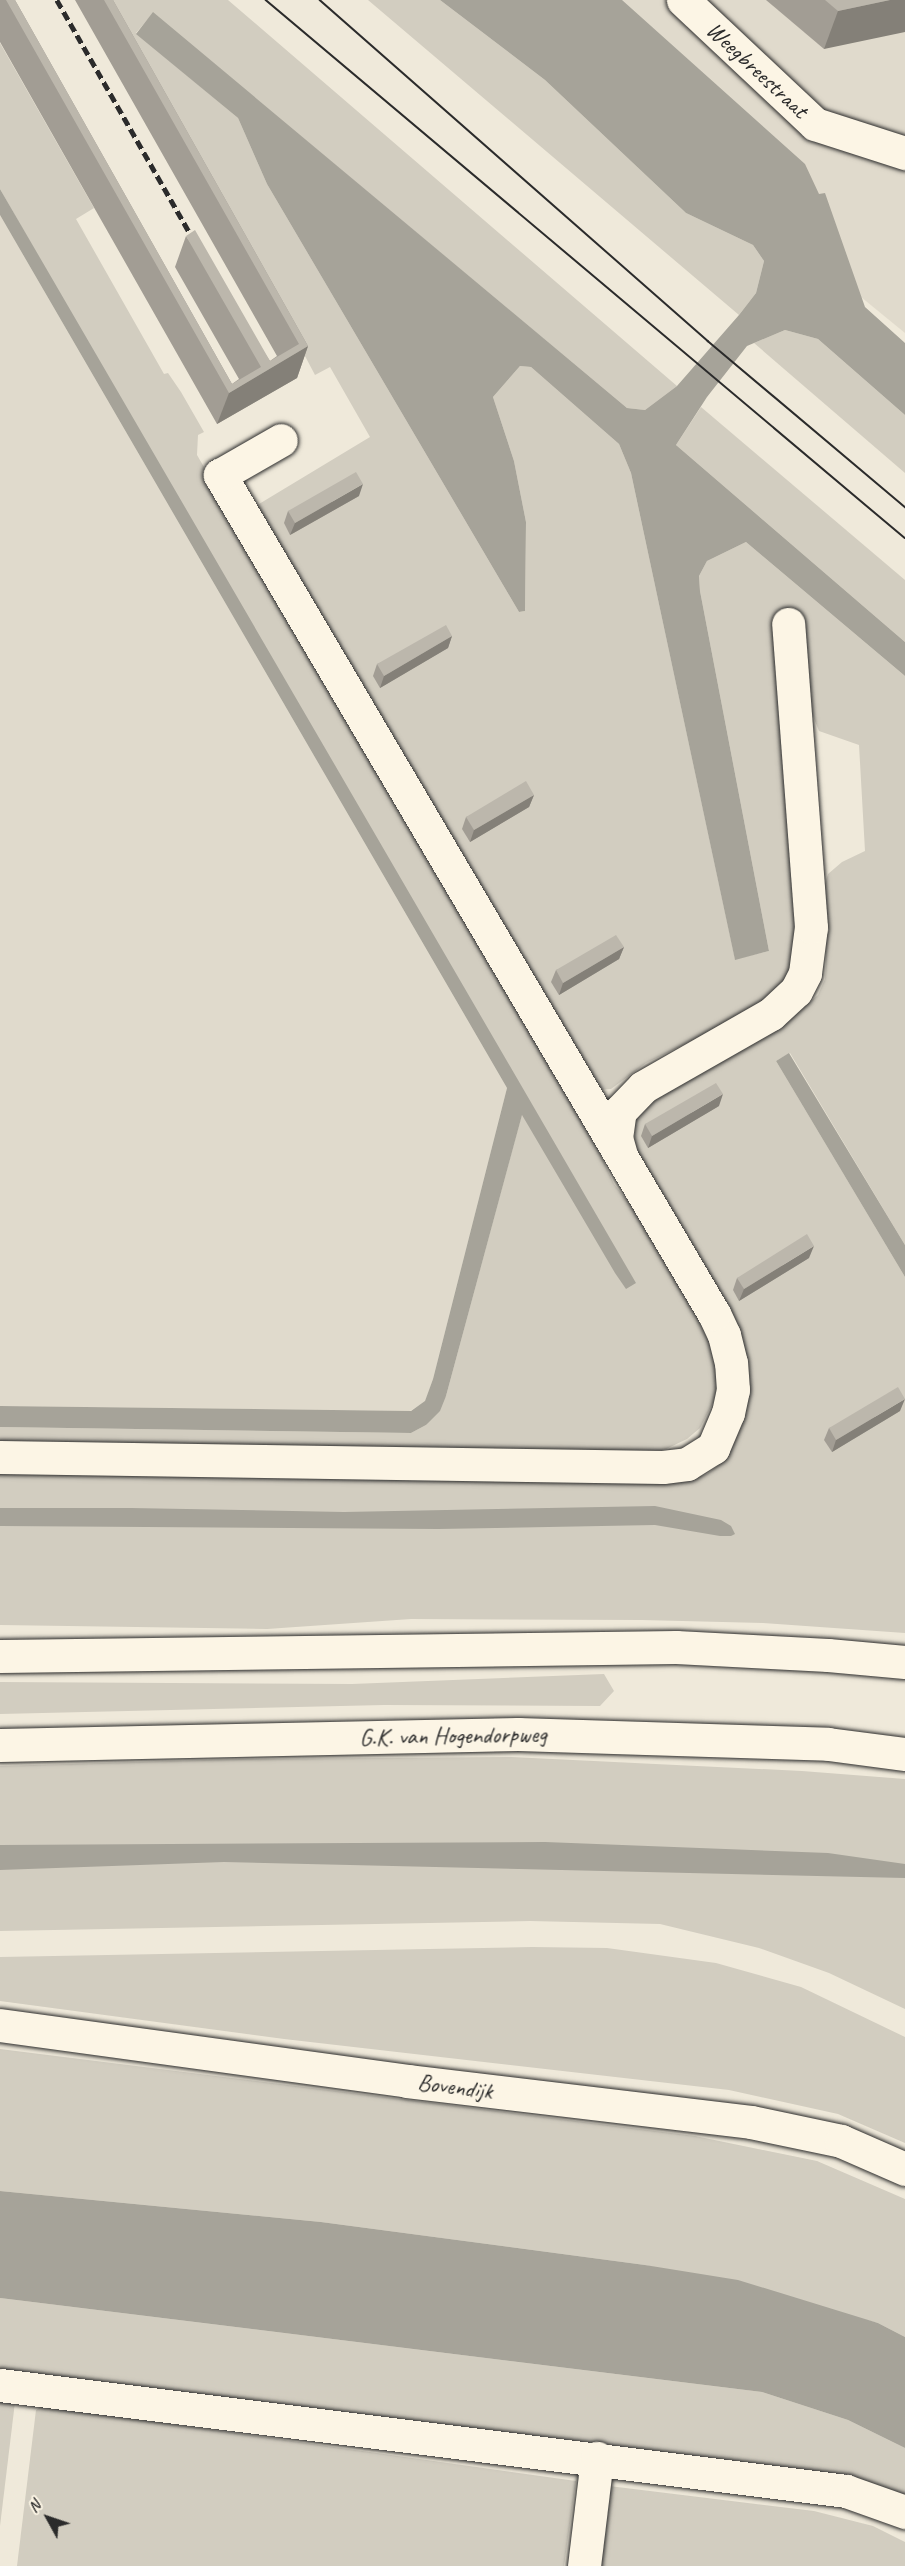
<!DOCTYPE html>
<html>
<head>
<meta charset="utf-8">
<style>
  body { margin:0 }
  #map { position:relative; width:905px; height:2566px; overflow:hidden; background:#efe9da; font-family:Caveat,sans-serif }
  div>[style] { position:absolute }
  [style*='--x'] { left:calc(var(--x)*1px); top:calc(var(--y)*1px); width:calc(var(--w)*1px); rotate:calc(var(--a)*1deg) }
  .built>* { inset:0; background:#e0dacc }
  .green>* { inset:0; background:#d2cdc0 }
  .water>* { inset:0; background:#a6a399 }
  .roads { filter:drop-shadow(0 0 2px #2b2b2b) drop-shadow(0 0 2px #2b2b2b) }
  .minor>* { height:33px; margin:-16.5px; padding:0 16.5px; transform-origin:16.5px; border-radius:16.5px; background:#fcf5e5 }
  .major>* { height:33px; margin:-16.5px; padding:0 16.5px; transform-origin:16.5px; border-radius:16.5px; background:#fcf5e5 }
  .tram>* { height:1.5px; margin:-0.75px; padding:0 0.75px; transform-origin:0.75px; border-radius:0.75px; background:#2b2b2b }
  .rail>* { height:4.5px; margin-top:-2.25px; transform-origin:0; background:repeating-linear-gradient(90deg,#2b2b2b 0 9px,transparent 0 13.5px) }
  .wall>* { inset:0; background:#a29d94 }
  .shaded-wall>* { inset:0; background:#848078 }
  .building>* { inset:0; background:#bcb7ac }
  span { translate:-50% -50%; white-space:nowrap; text-align:center; line-height:1.15; -webkit-text-stroke:4.5px #fcf5e5; paint-order:stroke }
  .street-label { font-size:24px; color:#2b2b2b }
  .north { position:absolute; left:18px; top:2488px; width:60px; height:60px; -webkit-text-stroke:4px #fcf5e5; paint-order:stroke; rotate:310deg; font-size:16px; font-weight:700; line-height:24px; text-align:center; color:#2b2b2b }
  .north::after { content:''; display:block; margin:auto; width:21px; height:27px; background:#2b2b2b; clip-path:polygon(50% 0,100% 100%,50% 72%,0 100%) }
</style>
</head>
<body>
<div id="map">
  <div class="built">
    <i style="clip-path:polygon(498px 0,905px 0,905px 333px)"></i>
    <i style="clip-path:polygon(0 215px,507px 1088px,433px 1379px,425px 1402px,410px 1411px,0 1406px)"></i>
  </div>
  <div class="green">
    <i style="clip-path:polygon(90px 0,228px 0,677px 386px,645px 410px,627px 408px,153px 13px,136px 33px,238px 118px,267px 184px,519px 612px,525px 611px,526px 522px,514px 461px,493px 397px,520px 366px,531px 367px,619px 444px,631px 473px,735px 959px,769px 951px,700px 591px,699px 576px,707px 561px,746px 542px,905px 676px,905px 1245px,790px 1053px,776px 1061px,905px 1277px,905px 1633px,763px 1623px,642px 1620px,411px 1619px,267px 1629px,0 1625px,0 1471px,690px 1480px,707px 1474px,724px 1461px,745px 1417px,747px 1389px,635px 1146px,635px 1123px,645px 1106px,656px 1096px,715px 1059px,795px 1015px,818px 995px,825px 979px,826px 963px,824px 888px,828px 874px,842px 862px,865px 851px,859px 745px,819px 731px,809px 706px,798px 925px,791px 969px,777px 991px,726px 1024px,646px 1063px,611px 1089px,597px 1090px,253px 510px,259px 504px,370px 437px,330px 367px,315px 375px,285px 318px)"></i>
    <i style="clip-path:polygon(368px 0,440px 0,545px 80px,686px 213px,753px 245px,764px 261px,756px 293px,739px 315px)"></i>
    <i style="clip-path:polygon(0 43px,94px 208px,76px 219px,164px 374px,168px 373px,181px 392px,204px 432px,198px 435px,197px 455px,596px 1139px,601px 1156px,614px 1184px,641px 1218px,705px 1328px,718px 1375px,717px 1395px,700px 1428px,687px 1439px,666px 1449px,646px 1453px,0 1445px,0 1427px,411px 1433px,426px 1425px,446px 1396px,522px 1114px,626px 1289px,0 189px)"></i>
    <i style="clip-path:polygon(785px 330px,818px 339px,905px 415px,905px 473px,754px 343px)"></i>
    <i style="clip-path:polygon(701px 407px,905px 580px,905px 642px,676px 445px)"></i>
    <i style="clip-path:polygon(604px 1674px,614px 1691px,600px 1706px,384px 1705px,0 1714px,0 1682px,352px 1684px)"></i>
    <i style="clip-path:polygon(511px 1757px,802px 1771px,905px 1779px,905px 2009px,829px 1973px,759px 1948px,660px 1924px,530px 1921px,0 1931px,0 1766px,239px 1759px)"></i>
    <i style="clip-path:polygon(532px 1947px,607px 1948px,716px 1963px,801px 1987px,905px 2037px,905px 2143px,838px 2114px,729px 2090px,284px 2039px,0 2001px,0 1957px)"></i>
    <i style="clip-path:polygon(0 2049px,695px 2136px,817px 2161px,905px 2199px,905px 2337px,878px 2323px,645px 2265px,321px 2222px,0 2191px)"></i>
    <i style="clip-path:polygon(0 2298px,762px 2392px,848px 2420px,905px 2448px,905px 2497px,0 2375px)"></i>
    <i style="clip-path:polygon(0 2400px,15px 2402px,0 2526px)"></i>
    <i style="clip-path:polygon(42px 2406px,576px 2481px,564px 2566px,17px 2566px,36px 2410px)"></i>
    <i style="clip-path:polygon(609px 2486px,814px 2511px,873px 2526px,905px 2542px,905px 2566px,599px 2566px)"></i>
  </div>
  <div class="water">
    <i style="clip-path:polygon(440px 0,622px 0,805px 164px,819px 194px,825px 193px,865px 307px,905px 343px,905px 415px,818px 339px,785px 330px,747px 346px,707px 397px,676px 445px,905px 642px,905px 676px,746px 542px,707px 561px,699px 576px,700px 591px,769px 951px,735px 960px,631px 473px,619px 444px,531px 367px,520px 366px,493px 397px,514px 461px,526px 522px,525px 611px,519px 612px,267px 184px,238px 118px,136px 34px,153px 12px,627px 408px,645px 410px,677px 386px,739px 315px,756px 293px,764px 261px,753px 245px,686px 213px,545px 80px)"></i>
    <i style="clip-path:polygon(0 189px,636px 1283px,626px 1289px,615px 1273px,522px 1115px,446px 1396px,440px 1411px,426px 1425px,411px 1433px,0 1427px,0 1406px,411px 1411px,425px 1401px,433px 1379px,507px 1088px,0 215px)"></i>
    <i style="clip-path:polygon(789px 1053px,905px 1245px,905px 1277px,776px 1061px)"></i>
    <i style="clip-path:polygon(655px 1506px,721px 1520px,731px 1526px,735px 1534px,731px 1536px,720px 1536px,655px 1525px,438px 1529px,0 1526px,0 1508px,131px 1508px,344px 1512px)"></i>
    <i style="clip-path:polygon(545px 1842px,828px 1853px,905px 1864px,905px 1878px,224px 1862px,0 1870px,0 1845px)"></i>
    <i style="clip-path:polygon(0 2191px,321px 2222px,645px 2265px,738px 2280px,878px 2323px,905px 2337px,905px 2448px,848px 2420px,762px 2392px,0 2298px)"></i>
  </div>
  <div class="roads">
    <div class="minor">
      <i style="--x:683;--y:0;--w:181;--a:43.2"></i>
      <i style="--x:815;--y:124;--w:95;--a:17.9"></i>
      <i style="--x:621;--y:1155;--w:18;--a:-106"></i>
      <i style="--x:616;--y:1138;--w:27;--a:-82"></i>
      <i style="--x:620;--y:1111;--w:33;--a:-46"></i>
      <i style="--x:643;--y:1087;--w:147;--a:-29.7"></i>
      <i style="--x:771;--y:1014;--w:34;--a:-43"></i>
      <i style="--x:796;--y:991;--w:20;--a:-63"></i>
      <i style="--x:805;--y:973;--w:46;--a:-82.6"></i>
      <i style="--x:811;--y:927;--w:304;--a:-94.3"></i>
      <i style="--x:0;--y:1457;--w:663;--a:0.86"></i>
      <i style="--x:663;--y:1467;--w:24;--a:-7"></i>
      <i style="--x:687;--y:1464;--w:31;--a:-32"></i>
      <i style="--x:713;--y:1448;--w:38;--a:-67"></i>
      <i style="--x:728;--y:1413;--w:24;--a:-78"></i>
      <i style="--x:733;--y:1390;--w:27;--a:-94"></i>
      <i style="--x:731;--y:1363;--w:29;--a:-104"></i>
      <i style="--x:724;--y:1335;--w:23;--a:-115"></i>
      <i style="--x:714;--y:1314;--w:974;--a:-120.49"></i>
      <i style="--x:220;--y:475;--w:70;--a:-29.8"></i>
      <i style="--x:0;--y:2025;--w:411;--a:7.8"></i>
      <i style="--x:407;--y:2081;--w:346;--a:6.8"></i>
      <i style="--x:751;--y:2122;--w:92;--a:11.9"></i>
      <i style="--x:841;--y:2141;--w:70;--a:23.6"></i>
      <i style="--x:0;--y:2385;--w:853;--a:7.14"></i>
      <i style="--x:846;--y:2491;--w:63;--a:19.6"></i>
      <i style="--x:584;--y:2566;--w:109;--a:-83.1"></i>
    </div>
    <div class="major">
      <i style="--x:0;--y:1656;--w:676;--a:-0.76"></i>
      <i style="--x:676;--y:1647;--w:152;--a:3"></i>
      <i style="--x:828;--y:1655;--w:77;--a:5.2"></i>
      <i style="--x:0;--y:1745;--w:518;--a:-1.22"></i>
      <i style="--x:518;--y:1734;--w:310;--a:1.8"></i>
      <i style="--x:828;--y:1744;--w:78;--a:7.4"></i>
    </div>
  </div>
  <div class="tram">
    <i style="--x:266;--y:0;--w:835;--a:40.1"></i>
    <i style="--x:320;--y:0;--w:517;--a:41.31"></i>
    <i style="--x:708;--y:341;--w:258;--a:40.1"></i>
  </div>
  <div class="rail">
    <i style="--x:57;--y:0;--w:287;--a:60.3"></i>
  </div>
  <div class="wall">
    <i style="clip-path:polygon(0 0,15px 0,232px 384px,239px 379px,175px 267px,186px 236px,270px 361px,277px 356px,75px 0,113px 0,308px 346px,297px 378px,217px 424px,0 42px)"></i>
    <i style="clip-path:polygon(766px 0,905px 0,824px 49px)"></i>
    <i style="clip-path:polygon(359px 496px,290px 535px,284px 523px,288px 511px)"></i>
    <i style="clip-path:polygon(452px 636px,448px 648px,380px 688px,373px 676px,377px 664px)"></i>
    <i style="clip-path:polygon(534px 795px,529px 807px,470px 842px,462px 829px,466px 817px)"></i>
    <i style="clip-path:polygon(624px 947px,619px 959px,559px 995px,551px 982px,556px 970px)"></i>
    <i style="clip-path:polygon(719px 1106px,648px 1148px,641px 1136px,645px 1124px)"></i>
    <i style="clip-path:polygon(809px 1258px,739px 1301px,733px 1290px,737px 1278px)"></i>
    <i style="clip-path:polygon(900px 1411px,832px 1452px,824px 1440px,829px 1428px)"></i>
  </div>
  <div class="shaded-wall">
    <i style="clip-path:polygon(890px 0,905px 0,905px 32px,824px 49px,838px 11px)"></i>
    <i style="clip-path:polygon(308px 346px,297px 378px,217px 424px,229px 393px)"></i>
    <i style="clip-path:polygon(363px 484px,359px 496px,290px 535px,295px 523px)"></i>
    <i style="clip-path:polygon(452px 636px,448px 648px,380px 688px,384px 676px)"></i>
    <i style="clip-path:polygon(534px 795px,529px 807px,470px 842px,474px 830px)"></i>
    <i style="clip-path:polygon(624px 947px,619px 959px,559px 995px,563px 983px)"></i>
    <i style="clip-path:polygon(723px 1094px,719px 1106px,648px 1148px,652px 1136px)"></i>
    <i style="clip-path:polygon(814px 1246px,809px 1258px,739px 1301px,744px 1289px)"></i>
    <i style="clip-path:polygon(905px 1399px,900px 1411px,832px 1452px,836px 1440px)"></i>
  </div>
  <div class="building">
    <i style="clip-path:polygon(6px 0,15px 0,232px 384px,261px 367px,186px 236px,195px 230px,270px 361px,299px 344px,104px 0,113px 0,308px 346px,229px 393px)"></i>
    <i style="clip-path:polygon(825px 0,890px 0,838px 11px)"></i>
    <i style="clip-path:polygon(356px 472px,363px 484px,295px 523px,288px 511px)"></i>
    <i style="clip-path:polygon(446px 625px,452px 636px,384px 676px,377px 664px)"></i>
    <i style="clip-path:polygon(526px 781px,534px 795px,474px 830px,466px 817px)"></i>
    <i style="clip-path:polygon(616px 935px,624px 947px,563px 983px,556px 970px)"></i>
    <i style="clip-path:polygon(716px 1083px,723px 1094px,652px 1136px,645px 1124px)"></i>
    <i style="clip-path:polygon(807px 1234px,814px 1246px,744px 1289px,737px 1278px)"></i>
    <i style="clip-path:polygon(898px 1387px,905px 1399px,836px 1440px,829px 1428px)"></i>
  </div>
  <div class="street-label">
    <span style="left:757px;top:70px;rotate:43deg">Weegbreestraat</span>
    <span style="left:453px;top:1736px;rotate:-1deg">G.K. van Hogendorpweg</span>
    <span style="left:455px;top:2087px;rotate:7deg">Bovendijk</span>
  </div>
  <div class="north">N</div>
</div>
</body>
</html>
